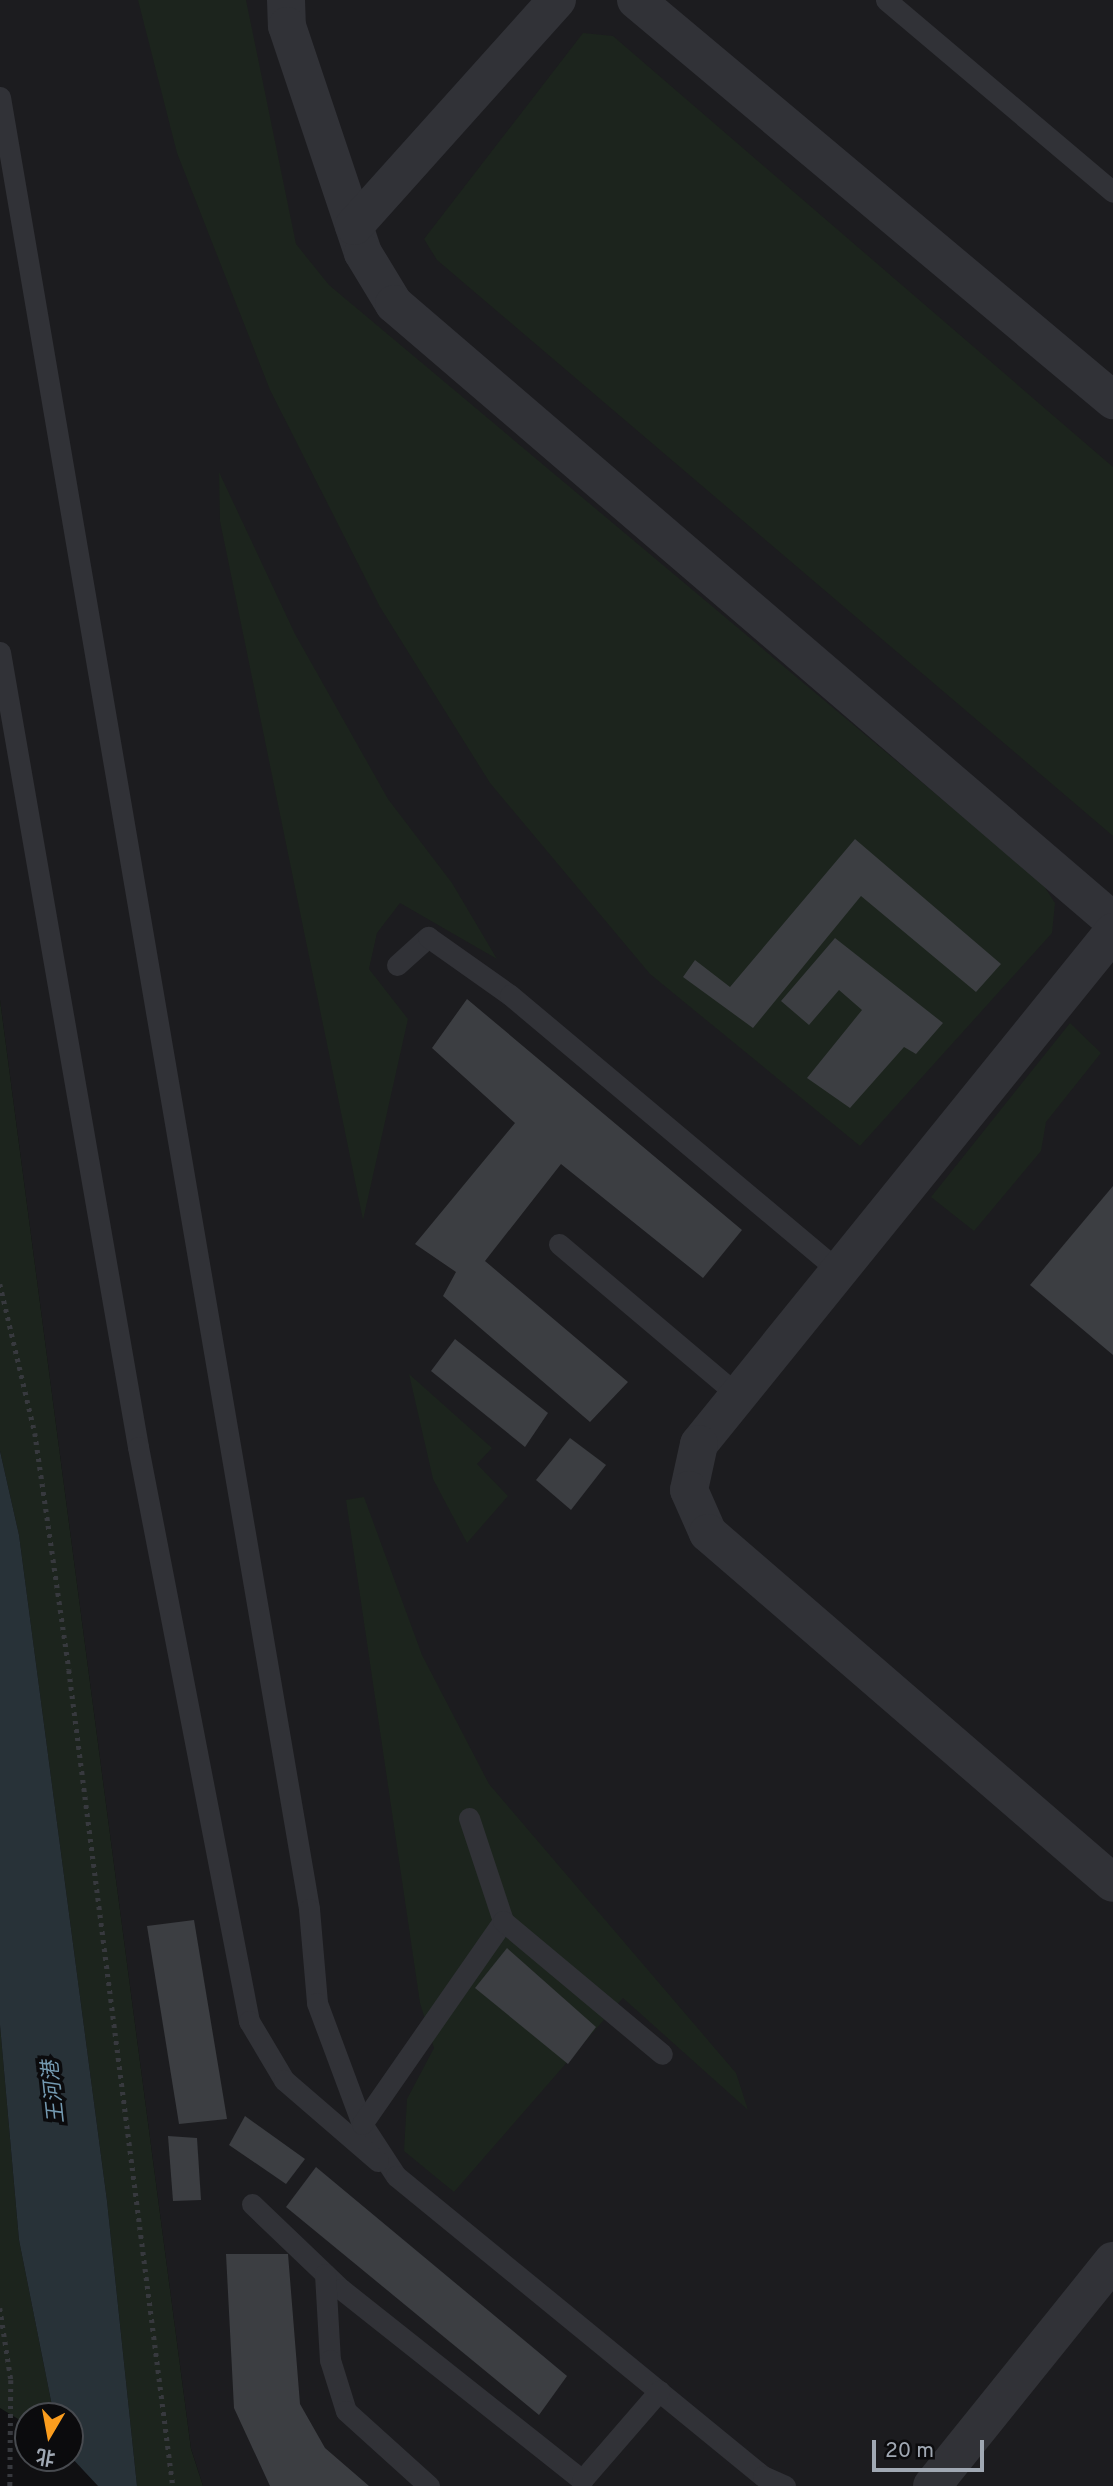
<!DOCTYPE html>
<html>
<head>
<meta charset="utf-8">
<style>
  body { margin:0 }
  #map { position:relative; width:1113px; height:2486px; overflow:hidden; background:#101012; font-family:Overpass,"Noto Sans SC",sans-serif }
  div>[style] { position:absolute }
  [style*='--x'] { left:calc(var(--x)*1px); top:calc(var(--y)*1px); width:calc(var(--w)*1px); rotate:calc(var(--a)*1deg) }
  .built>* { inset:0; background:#1c1c1f }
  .green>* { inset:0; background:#1c241d }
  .water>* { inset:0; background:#283238 }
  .building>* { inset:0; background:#3c3e42 }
  .path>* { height:4.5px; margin-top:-2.25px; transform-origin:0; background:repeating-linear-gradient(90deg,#37393e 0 3.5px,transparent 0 8.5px) }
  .lane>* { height:21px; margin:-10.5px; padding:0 10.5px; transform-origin:10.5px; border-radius:10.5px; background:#313237 }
  .street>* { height:38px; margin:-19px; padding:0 19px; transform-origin:19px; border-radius:19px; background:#313237 }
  span { translate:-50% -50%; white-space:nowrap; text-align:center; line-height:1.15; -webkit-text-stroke:7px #0b0b0d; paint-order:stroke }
  .water-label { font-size:21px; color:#749ab1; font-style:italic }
  .north { position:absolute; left:14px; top:2402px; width:70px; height:70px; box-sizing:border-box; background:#0b0b0d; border:2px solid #474a4f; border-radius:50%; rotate:190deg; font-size:19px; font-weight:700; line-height:28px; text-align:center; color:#a0a8b3 }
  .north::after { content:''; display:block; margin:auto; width:24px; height:32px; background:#fb9d1e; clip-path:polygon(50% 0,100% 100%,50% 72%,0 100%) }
  .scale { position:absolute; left:872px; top:2440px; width:112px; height:32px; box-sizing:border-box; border:4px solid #a0a8b3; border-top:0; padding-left:9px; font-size:21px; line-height:24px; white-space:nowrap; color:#a0a8b3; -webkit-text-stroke:5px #0b0b0d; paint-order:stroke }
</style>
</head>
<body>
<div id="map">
  <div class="built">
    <i style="clip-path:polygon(0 0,1113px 0,1113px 2486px,203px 2486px,191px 2449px,0 1000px)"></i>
  </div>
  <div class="green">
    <i style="clip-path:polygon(138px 0,246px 0,296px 244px,329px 285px,1042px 883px,1055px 903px,1052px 933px,860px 1146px,650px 974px,490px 783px,380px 607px,270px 390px,177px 153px)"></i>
    <i style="clip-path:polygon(583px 33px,613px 36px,1113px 467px,1113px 836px,437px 260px,424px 239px)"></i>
    <i style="clip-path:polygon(219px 472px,295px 634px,388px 799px,452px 883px,497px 959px,400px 903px,377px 933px,369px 969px,408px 1019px,363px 1220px,220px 521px)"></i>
    <i style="clip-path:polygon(0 1000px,191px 2449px,203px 2486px,137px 2486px,107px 2201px,19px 1535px,0 1451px)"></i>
    <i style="clip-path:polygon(1070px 1023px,1101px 1053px,1046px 1122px,1041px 1151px,974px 1231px,931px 1197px)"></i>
    <i style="clip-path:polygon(409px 1374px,492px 1448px,477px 1464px,508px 1496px,467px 1543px,433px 1479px)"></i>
    <i style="clip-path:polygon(364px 1497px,422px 1655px,489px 1784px,736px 2073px,748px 2110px,623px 1998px,454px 2192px,404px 2151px,407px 2099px,434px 2048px,420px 2003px,346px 1500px)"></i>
    <i style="clip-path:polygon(0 2025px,19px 2240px,54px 2416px,28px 2416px,28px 2425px,0 2408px)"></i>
  </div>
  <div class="water">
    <i style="clip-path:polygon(0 1451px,19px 1535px,107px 2201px,137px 2486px,98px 2486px,70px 2456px,70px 2416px,54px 2416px,19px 2240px,0 2025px)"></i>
  </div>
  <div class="building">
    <i style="clip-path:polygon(855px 839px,1001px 964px,976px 992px,861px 896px,753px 1028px,683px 977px,695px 960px,730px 987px)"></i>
    <i style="clip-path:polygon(835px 938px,943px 1023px,916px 1054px,904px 1047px,850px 1108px,807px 1078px,862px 1010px,839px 990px,809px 1025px,781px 1001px)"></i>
    <i style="clip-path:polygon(467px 999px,742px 1230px,703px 1278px,561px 1164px,485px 1261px,628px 1382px,590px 1422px,443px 1296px,456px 1272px,415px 1244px,515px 1123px,432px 1048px)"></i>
    <i style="clip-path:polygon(1113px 1186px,1113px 1355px,1030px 1285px)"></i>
    <i style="clip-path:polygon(455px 1339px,548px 1413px,525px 1447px,431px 1371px)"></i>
    <i style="clip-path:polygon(570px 1438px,606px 1465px,571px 1510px,536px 1480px)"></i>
    <i style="clip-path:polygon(194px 1920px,227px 2119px,179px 2124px,147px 1926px)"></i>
    <i style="clip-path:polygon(507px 1948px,596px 2027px,568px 2064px,475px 1988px)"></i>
    <i style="clip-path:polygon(245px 2116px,305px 2159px,286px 2184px,229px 2145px)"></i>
    <i style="clip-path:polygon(168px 2136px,197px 2138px,201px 2200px,173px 2201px)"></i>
    <i style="clip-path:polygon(316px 2167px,567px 2376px,539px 2415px,286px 2207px)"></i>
    <i style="clip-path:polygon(226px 2254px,288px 2254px,300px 2404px,325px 2448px,369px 2486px,270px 2486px,234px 2408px)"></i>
  </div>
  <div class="path">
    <i style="--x:0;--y:1284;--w:153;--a:76.8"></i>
    <i style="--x:35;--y:1433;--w:239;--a:81.8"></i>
    <i style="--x:69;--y:1670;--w:823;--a:82.74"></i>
    <i style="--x:0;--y:2308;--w:73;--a:81.3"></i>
    <i style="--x:11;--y:2380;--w:106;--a:90.5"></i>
  </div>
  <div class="lane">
    <i style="--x:886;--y:0;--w:297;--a:40.2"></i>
    <i style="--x:0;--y:97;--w:1838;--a:80.32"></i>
    <i style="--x:309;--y:1909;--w:94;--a:85.1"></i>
    <i style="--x:317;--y:2003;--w:129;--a:69.6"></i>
    <i style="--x:362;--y:2124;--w:62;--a:56.8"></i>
    <i style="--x:396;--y:2176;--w:474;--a:39.3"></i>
    <i style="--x:763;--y:2476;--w:24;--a:24"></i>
    <i style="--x:0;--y:652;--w:807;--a:80.15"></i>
    <i style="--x:138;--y:1447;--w:585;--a:79.06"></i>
    <i style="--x:249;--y:2021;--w:69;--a:59.3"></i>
    <i style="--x:284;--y:2080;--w:124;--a:40.8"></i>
    <i style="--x:397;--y:965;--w:42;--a:-42.1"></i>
    <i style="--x:428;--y:937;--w:100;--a:35.3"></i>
    <i style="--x:510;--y:995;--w:429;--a:40"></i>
    <i style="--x:559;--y:1244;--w:234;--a:40.2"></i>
    <i style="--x:469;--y:1818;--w:108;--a:71.7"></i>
    <i style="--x:362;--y:2124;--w:247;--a:-55.2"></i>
    <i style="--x:503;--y:1921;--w:207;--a:39.9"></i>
    <i style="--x:252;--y:2204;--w:123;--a:43.7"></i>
    <i style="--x:341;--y:2289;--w:308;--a:38.4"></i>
    <i style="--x:582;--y:2480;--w:118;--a:-49.1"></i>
    <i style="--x:325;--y:2274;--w:86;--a:86.7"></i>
    <i style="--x:330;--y:2360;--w:53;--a:72.6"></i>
    <i style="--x:346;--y:2411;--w:112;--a:42.1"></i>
  </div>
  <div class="street">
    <i style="--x:286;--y:0;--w:26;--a:88"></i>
    <i style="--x:287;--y:26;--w:239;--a:71.5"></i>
    <i style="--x:363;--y:253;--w:60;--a:58.7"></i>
    <i style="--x:394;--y:304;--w:947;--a:40.63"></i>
    <i style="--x:636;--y:0;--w:623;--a:39.98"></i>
    <i style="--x:354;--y:226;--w:304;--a:-48.1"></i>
    <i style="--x:1113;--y:932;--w:658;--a:128.96"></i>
    <i style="--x:699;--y:1444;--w:47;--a:102.3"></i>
    <i style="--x:689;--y:1490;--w:47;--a:66.2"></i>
    <i style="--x:708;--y:1533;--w:535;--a:40.83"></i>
    <i style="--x:932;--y:2486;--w:289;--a:-51.2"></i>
  </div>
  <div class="water-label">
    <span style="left:55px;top:2092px;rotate:-96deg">王河港</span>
  </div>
  <div class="north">北</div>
  <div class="scale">20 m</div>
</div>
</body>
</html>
